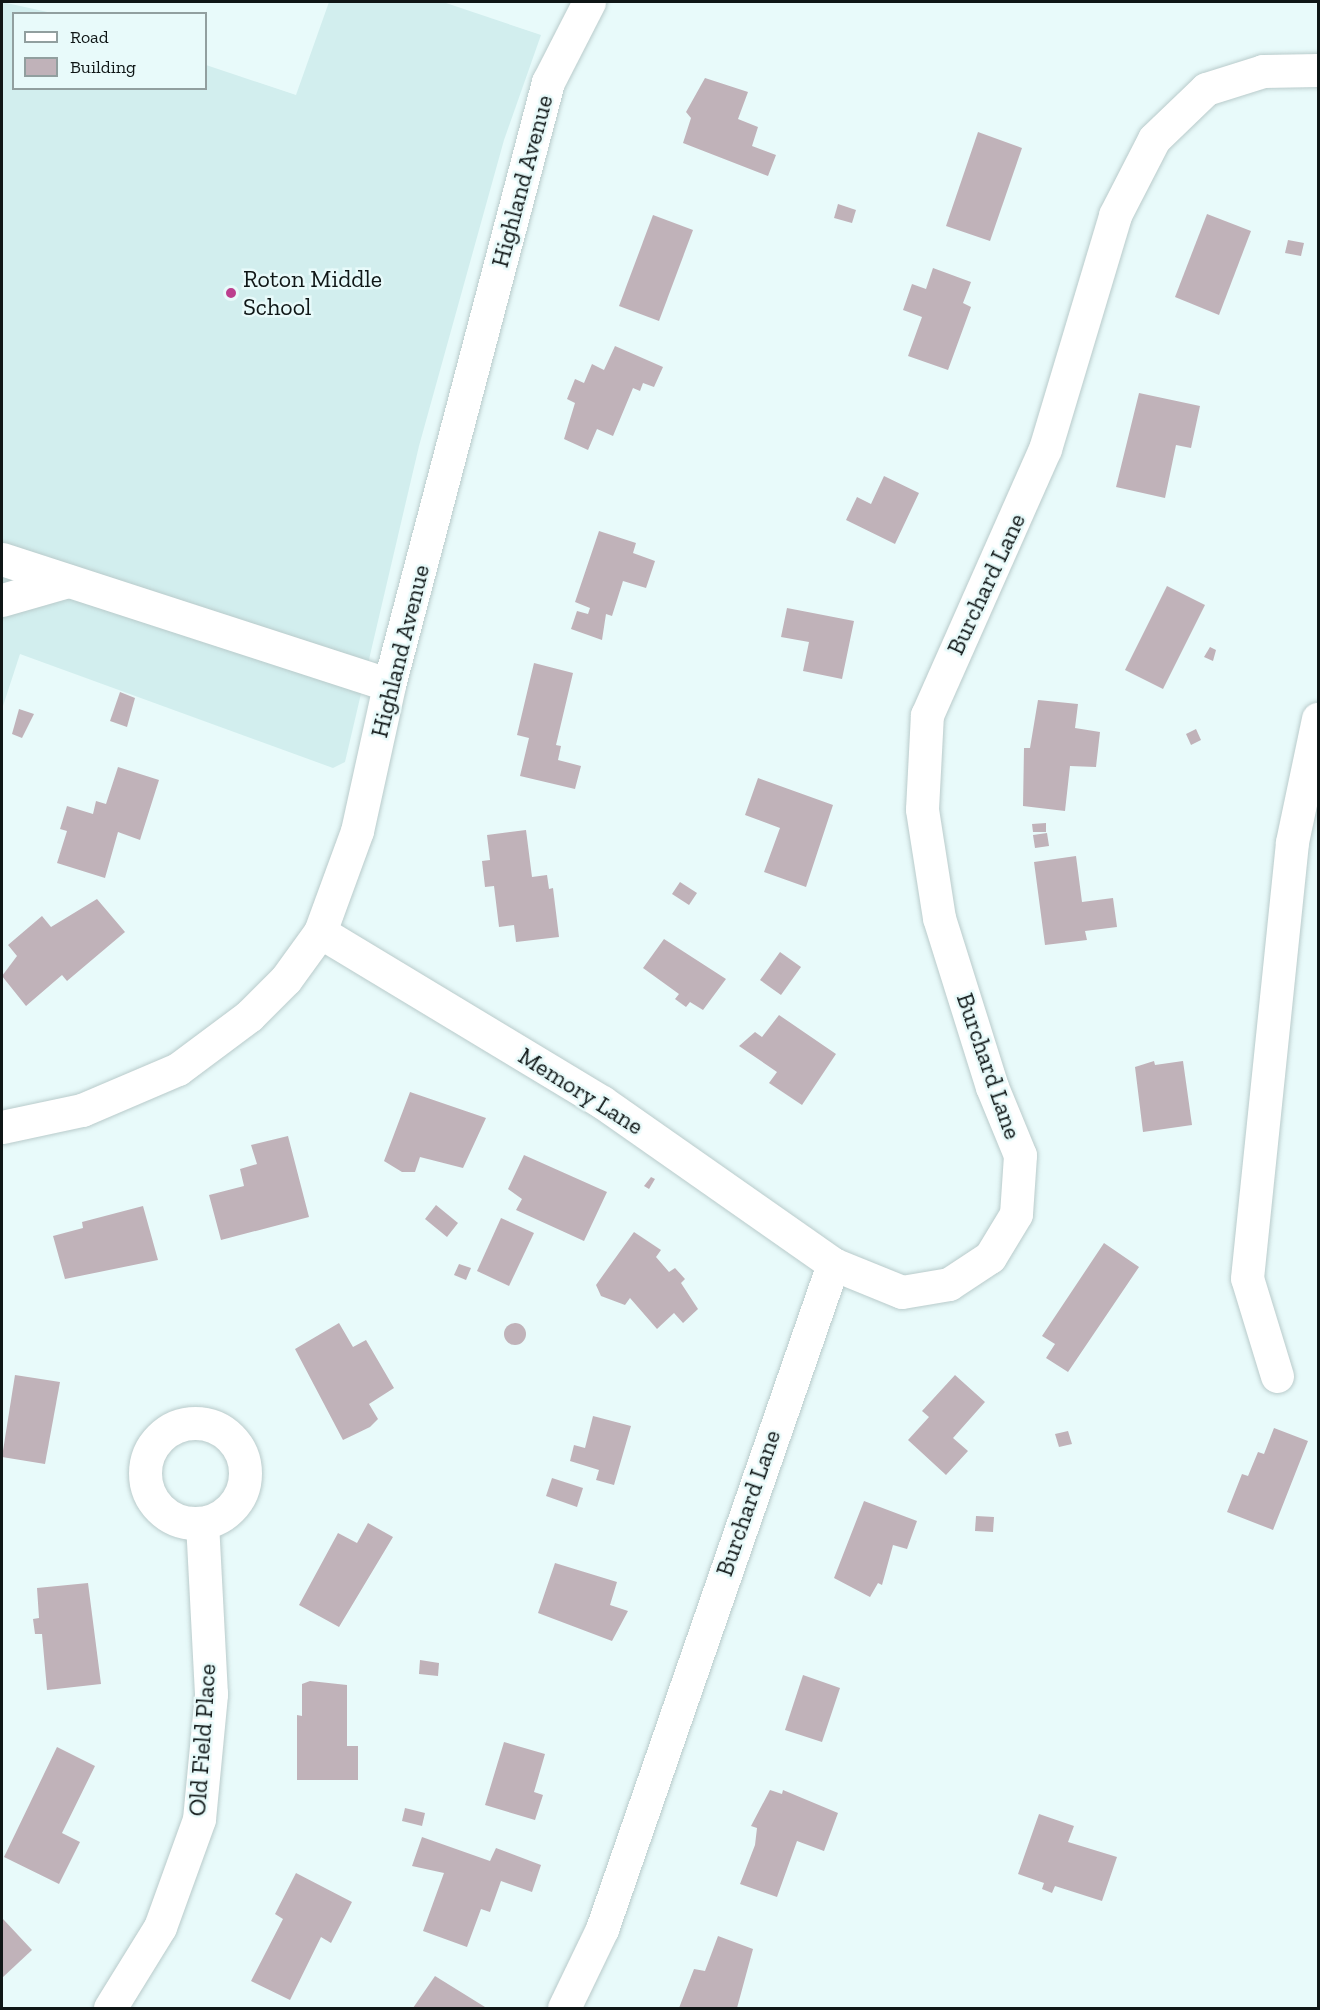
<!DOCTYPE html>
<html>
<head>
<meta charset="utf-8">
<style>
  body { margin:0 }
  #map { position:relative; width:1320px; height:2010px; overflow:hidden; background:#e8fafa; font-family:"Zilla Slab",serif }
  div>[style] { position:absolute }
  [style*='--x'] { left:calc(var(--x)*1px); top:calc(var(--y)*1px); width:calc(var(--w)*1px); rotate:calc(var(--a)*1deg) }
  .built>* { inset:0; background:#d2eeee }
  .building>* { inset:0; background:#c0b2b9 }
  .round { border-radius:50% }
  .roads { filter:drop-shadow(0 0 2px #b9cbcb) drop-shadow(0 0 2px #b9cbcb) }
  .minor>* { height:33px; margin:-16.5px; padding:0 16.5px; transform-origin:16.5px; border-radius:16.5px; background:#fff }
  .minor>.ring { margin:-16.5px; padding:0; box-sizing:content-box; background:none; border:33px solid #fff; border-radius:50% }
  .dots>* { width:16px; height:16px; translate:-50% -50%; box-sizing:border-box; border:3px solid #e8fafa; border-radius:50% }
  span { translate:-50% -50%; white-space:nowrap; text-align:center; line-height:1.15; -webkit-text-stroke:5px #e8fafa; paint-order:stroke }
  .street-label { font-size:24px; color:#0f1616 }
  .poi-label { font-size:24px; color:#0f1616 }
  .left { translate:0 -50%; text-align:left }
  .frame { position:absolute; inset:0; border:3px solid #0f1616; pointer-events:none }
  .legend { position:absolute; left:12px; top:12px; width:195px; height:78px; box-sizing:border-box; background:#e8fafa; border:2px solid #919f9f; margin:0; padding:8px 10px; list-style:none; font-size:18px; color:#0f1616 }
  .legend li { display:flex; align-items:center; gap:12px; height:30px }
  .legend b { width:30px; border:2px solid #919f9f }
</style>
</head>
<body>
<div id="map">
  <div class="built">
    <i style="clip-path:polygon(2px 2px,52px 13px,14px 14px,14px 88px,206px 88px,206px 65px,296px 95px,329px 2px,443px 2px,541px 35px,504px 140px,419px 446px,345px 762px,333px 768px,20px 654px,2px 709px)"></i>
  </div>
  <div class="building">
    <i style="clip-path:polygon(705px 78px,748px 92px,738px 119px,758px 127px,752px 146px,776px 155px,768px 176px,683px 143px,691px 118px,686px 112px)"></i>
    <i style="clip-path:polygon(978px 132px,1022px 148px,990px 241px,946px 226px)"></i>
    <i style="clip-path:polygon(838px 204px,856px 210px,852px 223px,834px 218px)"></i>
    <i style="clip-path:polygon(1207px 214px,1251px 231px,1219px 315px,1175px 297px)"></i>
    <i style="clip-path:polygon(653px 215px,693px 230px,659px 321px,619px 306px)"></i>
    <i style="clip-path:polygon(1288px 240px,1304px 243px,1301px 256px,1285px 253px)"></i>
    <i style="clip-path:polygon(933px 268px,971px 282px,963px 303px,971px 307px,948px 370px,908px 356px,922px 317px,903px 310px,912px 284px,926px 289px)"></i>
    <i style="clip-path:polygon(615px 346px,663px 367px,654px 387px,643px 383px,640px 391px,633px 388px,613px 436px,597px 429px,588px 450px,564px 439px,575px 403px,567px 399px,575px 379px,584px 383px,592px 364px,604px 370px)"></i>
    <i style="clip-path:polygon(1139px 393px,1200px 406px,1191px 448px,1176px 445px,1165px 498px,1116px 487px)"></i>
    <i style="clip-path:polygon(884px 476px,919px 493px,895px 544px,846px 520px,857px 497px,871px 504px)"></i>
    <i style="clip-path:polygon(599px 531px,636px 543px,633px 553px,655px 561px,646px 588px,623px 581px,612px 616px,606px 614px,602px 640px,571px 629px,577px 611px,588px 614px,590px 608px,575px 602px)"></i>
    <i style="clip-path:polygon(1167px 586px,1205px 605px,1163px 689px,1125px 670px)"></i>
    <i style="clip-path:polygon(787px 608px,854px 621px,842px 679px,803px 671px,809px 642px,781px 637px)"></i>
    <i style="clip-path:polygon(1210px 647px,1216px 650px,1213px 661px,1204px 657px)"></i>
    <i style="clip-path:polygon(534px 663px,573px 673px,556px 745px,561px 746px,558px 760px,581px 766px,575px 789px,520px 776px,529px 738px,517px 735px)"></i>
    <i style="clip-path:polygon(120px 692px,135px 698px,127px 727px,110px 721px)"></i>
    <i style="clip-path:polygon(1038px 700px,1078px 704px,1075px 728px,1100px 732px,1096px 767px,1070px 766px,1065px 811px,1023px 806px,1024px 748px,1030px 748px)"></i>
    <i style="clip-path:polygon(19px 709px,34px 714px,22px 738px,12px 734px)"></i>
    <i style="clip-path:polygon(1196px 729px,1201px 740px,1191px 745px,1186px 734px)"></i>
    <i style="clip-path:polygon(118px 767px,159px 780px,140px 840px,118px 832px,105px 878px,57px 863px,67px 831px,60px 829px,67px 806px,93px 814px,96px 801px,106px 804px)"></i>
    <i style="clip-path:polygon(758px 778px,833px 805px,806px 887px,764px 872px,780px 828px,745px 815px)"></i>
    <i style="clip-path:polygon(1046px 823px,1046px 832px,1033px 832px,1032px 824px)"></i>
    <i style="clip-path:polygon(526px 830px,532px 877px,547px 875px,549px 889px,553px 888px,559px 937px,516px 942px,514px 925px,499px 927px,494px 886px,485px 887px,482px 861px,490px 860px,487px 835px)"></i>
    <i style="clip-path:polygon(1047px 833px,1049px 846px,1035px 848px,1033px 835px)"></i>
    <i style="clip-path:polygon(1076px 856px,1082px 902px,1113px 898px,1117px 927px,1085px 931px,1087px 940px,1045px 945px,1034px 862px)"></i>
    <i style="clip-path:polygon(680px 882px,697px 893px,689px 905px,672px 894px)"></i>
    <i style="clip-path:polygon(97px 899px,125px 932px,67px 981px,62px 975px,26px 1006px,2px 976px,17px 956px,8px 945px,42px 916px,51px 927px)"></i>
    <i style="clip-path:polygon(664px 939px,726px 979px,703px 1010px,690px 1002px,686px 1007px,675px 999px,679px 994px,643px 968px)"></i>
    <i style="clip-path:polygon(780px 952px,801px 967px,781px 995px,760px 980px)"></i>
    <i style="clip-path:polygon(779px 1015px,836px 1054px,802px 1105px,769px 1083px,777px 1072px,739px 1046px,755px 1032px,762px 1037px)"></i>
    <i style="clip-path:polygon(1154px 1061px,1155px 1065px,1183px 1061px,1192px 1125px,1143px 1132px,1135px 1067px)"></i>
    <i style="clip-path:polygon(410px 1092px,486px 1118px,463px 1168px,420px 1157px,415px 1172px,402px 1172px,384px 1161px)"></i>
    <i style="clip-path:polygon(288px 1136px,309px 1217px,221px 1240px,209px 1195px,244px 1186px,240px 1169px,257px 1164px,251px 1145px)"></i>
    <i style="clip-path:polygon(524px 1155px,607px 1192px,584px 1241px,516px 1210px,522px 1199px,508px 1189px)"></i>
    <i style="clip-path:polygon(651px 1177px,655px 1179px,649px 1189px,644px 1186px)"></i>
    <i style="clip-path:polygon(436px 1205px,458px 1223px,447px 1237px,425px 1219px)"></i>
    <i style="clip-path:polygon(143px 1206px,158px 1260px,65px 1279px,53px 1236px,83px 1228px,82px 1222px)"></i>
    <i style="clip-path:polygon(501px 1218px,534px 1233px,509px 1286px,477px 1271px)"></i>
    <i style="clip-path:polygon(634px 1232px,661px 1250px,656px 1257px,669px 1272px,675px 1268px,685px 1279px,681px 1283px,698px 1309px,683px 1323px,674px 1313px,657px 1329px,630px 1298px,625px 1305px,601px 1296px,596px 1285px)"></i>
    <i style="clip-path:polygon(1104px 1243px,1139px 1267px,1068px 1372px,1046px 1358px,1055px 1344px,1042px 1336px)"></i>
    <i style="clip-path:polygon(459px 1264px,471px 1268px,466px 1280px,454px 1275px)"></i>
    <i class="round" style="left:504px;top:1323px;width:22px;height:22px"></i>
    <i style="clip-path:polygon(339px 1323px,353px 1347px,366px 1340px,394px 1388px,369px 1404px,378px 1419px,370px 1427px,343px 1440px,295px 1349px)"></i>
    <i style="clip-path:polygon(15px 1375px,60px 1382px,45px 1464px,2px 1457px)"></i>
    <i style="clip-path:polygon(955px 1375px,985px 1402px,953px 1438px,968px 1451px,946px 1475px,908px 1440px,929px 1417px,922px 1411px)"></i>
    <i style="clip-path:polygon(593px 1416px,631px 1426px,614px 1485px,596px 1480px,599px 1470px,570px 1461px,574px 1445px,585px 1448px)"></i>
    <i style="clip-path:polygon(1274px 1428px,1308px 1441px,1273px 1530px,1227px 1512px,1242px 1474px,1248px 1476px,1258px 1452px,1264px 1454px)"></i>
    <i style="clip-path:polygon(1068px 1431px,1072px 1444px,1059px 1447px,1055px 1434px)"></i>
    <i style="clip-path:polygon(552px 1478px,583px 1488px,577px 1507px,546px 1496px)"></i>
    <i style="clip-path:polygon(864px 1501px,917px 1521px,907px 1549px,893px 1545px,882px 1585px,878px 1583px,870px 1597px,834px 1578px)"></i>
    <i style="clip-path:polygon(976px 1516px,994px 1517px,993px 1532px,975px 1531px)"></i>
    <i style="clip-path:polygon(368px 1523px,393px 1537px,339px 1627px,299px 1605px,338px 1533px,357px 1543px)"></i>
    <i style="clip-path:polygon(555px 1563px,617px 1582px,610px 1605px,628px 1611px,612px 1641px,538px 1613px)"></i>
    <i style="clip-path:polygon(88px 1583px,101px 1684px,47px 1690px,42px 1634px,35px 1634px,33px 1619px,39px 1618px,37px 1588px)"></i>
    <i style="clip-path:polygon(420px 1660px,439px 1663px,438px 1676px,419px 1674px)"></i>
    <i style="clip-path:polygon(803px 1675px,840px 1688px,822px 1742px,785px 1730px)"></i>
    <i style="clip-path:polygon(310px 1681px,347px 1685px,347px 1746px,358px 1746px,358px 1780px,297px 1780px,297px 1715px,302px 1716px,302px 1684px)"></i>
    <i style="clip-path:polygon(504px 1742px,545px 1754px,534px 1792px,543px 1795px,535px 1820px,485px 1805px)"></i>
    <i style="clip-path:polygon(57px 1747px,95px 1766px,62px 1833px,80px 1842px,59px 1884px,4px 1857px)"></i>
    <i style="clip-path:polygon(770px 1790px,782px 1794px,783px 1790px,838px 1813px,824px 1851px,797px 1841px,777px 1897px,740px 1884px,755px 1845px,757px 1828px,751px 1826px)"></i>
    <i style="clip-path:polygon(405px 1808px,425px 1813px,422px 1826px,402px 1821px)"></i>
    <i style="clip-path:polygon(1039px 1814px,1074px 1826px,1068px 1842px,1117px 1857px,1102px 1901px,1055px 1886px,1052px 1893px,1042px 1889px,1044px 1883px,1018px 1874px)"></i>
    <i style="clip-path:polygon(422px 1837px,490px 1861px,496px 1848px,541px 1865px,532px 1892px,501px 1881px,490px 1912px,481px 1909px,467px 1947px,423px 1931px,444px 1873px,412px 1866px)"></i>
    <i style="clip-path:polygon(296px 1873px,352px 1902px,331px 1943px,321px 1937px,290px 2000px,251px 1981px,283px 1919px,275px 1914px)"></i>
    <i style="clip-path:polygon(3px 1919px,32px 1950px,2px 1978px,2px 1921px)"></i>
    <i style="clip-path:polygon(718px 1936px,753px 1949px,737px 2008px,679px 2008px,694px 1969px,705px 1971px)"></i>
    <i style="clip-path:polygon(435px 1976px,485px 2007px,483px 2008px,413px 2008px)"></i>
  </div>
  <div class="roads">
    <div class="minor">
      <i style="--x:2;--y:559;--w:407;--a:18"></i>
      <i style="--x:2;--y:600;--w:69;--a:-16.1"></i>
      <i style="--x:320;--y:932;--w:329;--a:31.1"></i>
      <i style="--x:602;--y:1102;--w:282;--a:35"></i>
      <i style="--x:833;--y:1264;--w:74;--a:22.1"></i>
      <i style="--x:902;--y:1292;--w:48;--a:-9.7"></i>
      <i style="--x:949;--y:1284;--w:49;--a:-33.4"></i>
      <i style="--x:990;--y:1257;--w:50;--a:-58.8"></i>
      <i style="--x:1016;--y:1214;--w:59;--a:-86.1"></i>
      <i style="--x:1020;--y:1155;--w:74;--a:-112.4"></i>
      <i style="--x:992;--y:1087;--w:177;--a:-107.4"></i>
      <i style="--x:939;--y:918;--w:110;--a:-98.9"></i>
      <i style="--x:922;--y:809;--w:94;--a:-87"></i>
      <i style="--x:927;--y:715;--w:291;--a:-66.1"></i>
      <i style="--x:1045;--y:449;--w:244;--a:-73.3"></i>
      <i style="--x:1115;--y:215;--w:85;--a:-62.8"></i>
      <i style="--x:1154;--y:139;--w:72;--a:-43.9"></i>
      <i style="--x:1206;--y:89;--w:60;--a:-17.5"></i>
      <i style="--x:1263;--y:71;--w:55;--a:-1"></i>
      <i style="--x:2;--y:1127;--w:82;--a:-12"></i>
      <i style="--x:82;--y:1110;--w:104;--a:-23.1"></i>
      <i style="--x:178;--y:1069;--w:89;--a:-36.7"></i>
      <i style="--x:249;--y:1016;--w:52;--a:-45"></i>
      <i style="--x:286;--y:979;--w:58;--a:-54.1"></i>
      <i style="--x:320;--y:932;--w:108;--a:-69.9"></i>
      <i style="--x:357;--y:831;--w:149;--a:-77.6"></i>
      <i style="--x:389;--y:685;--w:624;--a:-75.23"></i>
      <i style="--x:548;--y:82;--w:90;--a:-62.9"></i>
      <i style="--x:1277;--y:1376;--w:102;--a:-107"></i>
      <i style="--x:1247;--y:1278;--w:438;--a:-84.1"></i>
      <i style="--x:1292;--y:842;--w:126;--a:-78.1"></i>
      <i class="ring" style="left:145px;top:1423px;width:67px;height:67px"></i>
      <i style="--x:110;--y:2008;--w:95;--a:-58.3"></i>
      <i style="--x:160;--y:1927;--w:115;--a:-70.1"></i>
      <i style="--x:199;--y:1819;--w:126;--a:-84.5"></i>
      <i style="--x:211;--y:1694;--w:171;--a:-93"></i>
      <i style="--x:564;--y:2008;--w:88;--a:-64.3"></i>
      <i style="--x:602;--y:1929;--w:704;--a:-70.84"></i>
    </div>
  </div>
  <div class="dots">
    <i style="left:231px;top:293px;background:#bc3f8e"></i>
  </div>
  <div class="street-label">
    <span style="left:522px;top:181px;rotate:-75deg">Highland Avenue</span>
    <span style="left:986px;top:584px;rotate:-65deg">Burchard Lane</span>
    <span style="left:400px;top:651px;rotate:-76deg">Highland Avenue</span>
    <span style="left:989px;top:1066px;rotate:71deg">Burchard Lane</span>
    <span style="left:581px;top:1091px;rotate:32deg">Memory Lane</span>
    <span style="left:748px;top:1503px;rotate:-71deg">Burchard Lane</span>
    <span style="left:202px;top:1740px;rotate:-86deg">Old Field Place</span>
  </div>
  <div class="poi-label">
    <span class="left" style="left:243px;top:293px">Roton Middle<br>School</span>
  </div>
  <div class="frame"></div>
  <ul class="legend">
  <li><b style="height:8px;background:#fff"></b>Road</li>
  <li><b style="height:16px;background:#c0b2b9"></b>Building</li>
  </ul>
</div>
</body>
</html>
